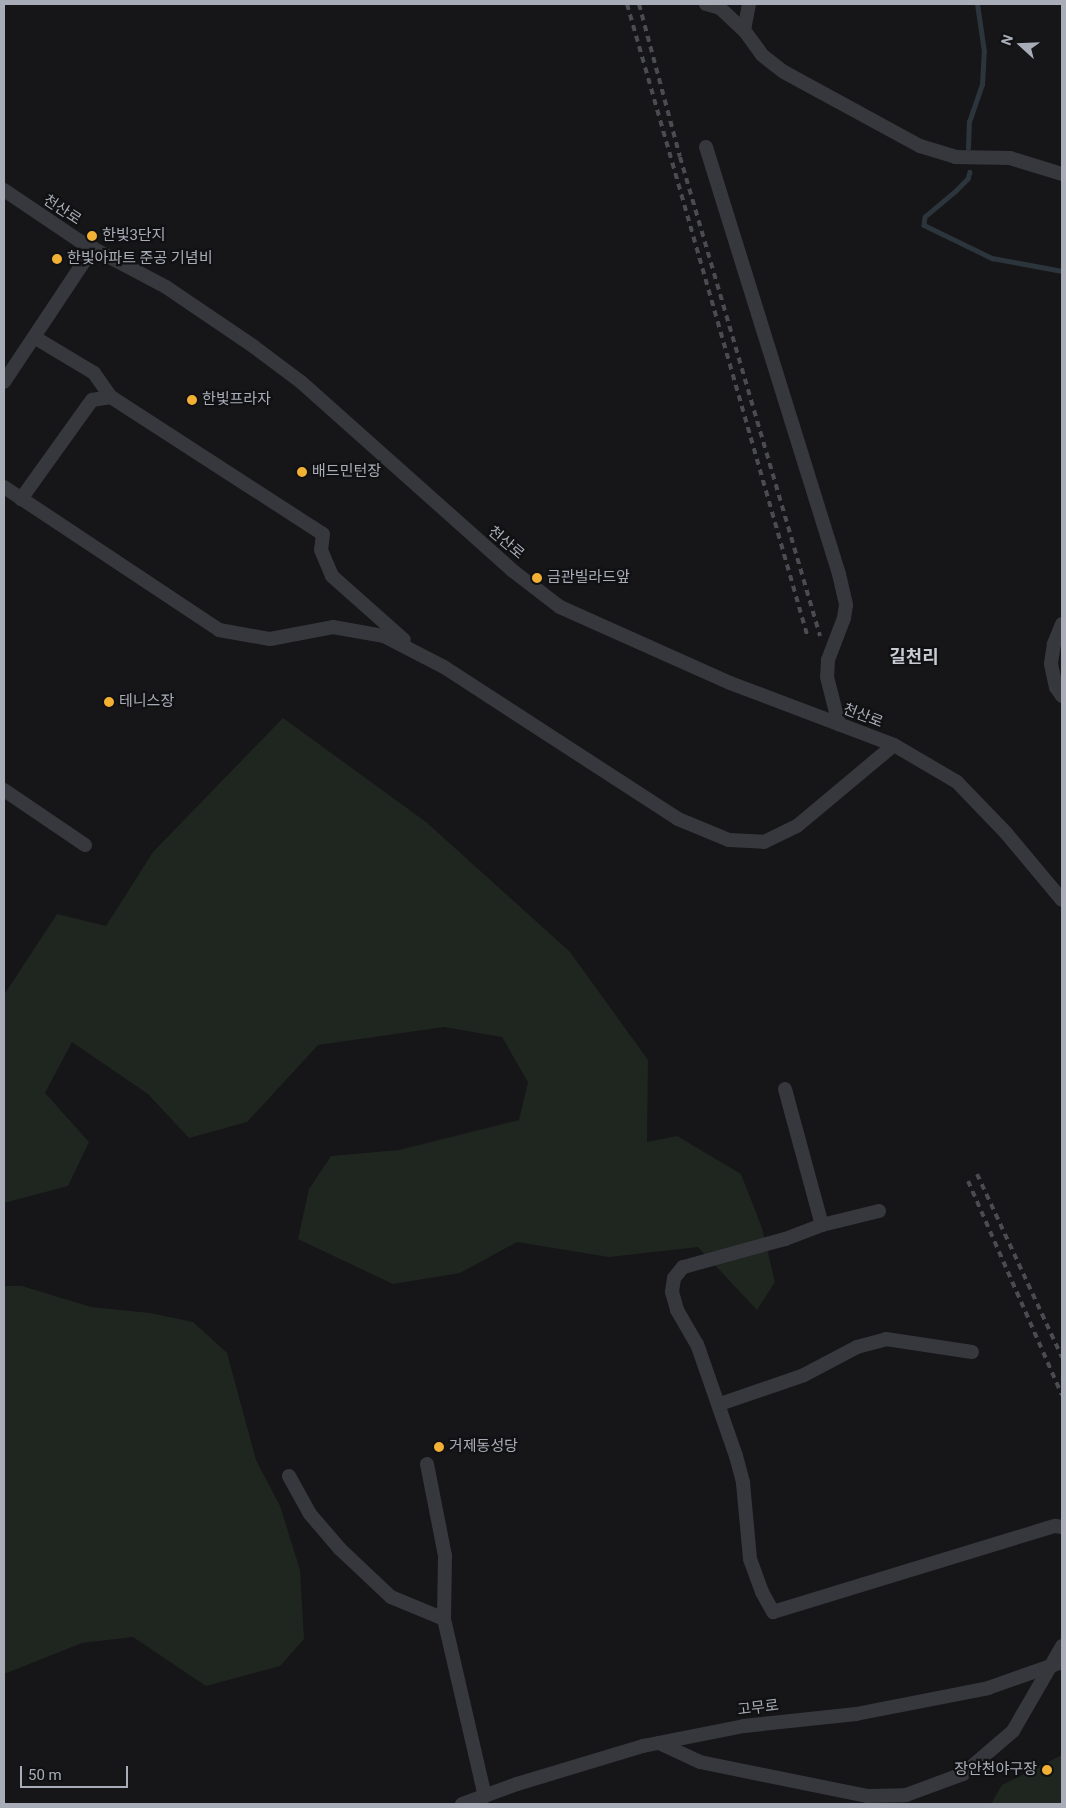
<!DOCTYPE html>
<html>
<head>
<meta charset="utf-8">
<style>
  body { margin:0 }
  #map { position:relative; width:1066px; height:1808px; overflow:hidden; background:#161618; font-family:Roboto,"Noto Sans KR",sans-serif }
  div>[style] { position:absolute }
  [style*='--x'] { left:calc(var(--x)*1px); top:calc(var(--y)*1px); width:calc(var(--w)*1px); rotate:calc(var(--a)*1deg) }
  .green>* { inset:0; background:#1e261f }
  .stream>* { height:4.5px; margin:-2.25px; padding:0 2.25px; transform-origin:2.25px; border-radius:2.25px; background:#2c353c }
  .minor>* { height:14px; margin:-7px; padding:0 7px; transform-origin:7px; border-radius:7px; background:#37383d }
  .rail>* { height:4px; margin-top:-2px; transform-origin:0; background:repeating-linear-gradient(90deg,#4a4c52 0 6px,transparent 0 11px) }
  .dots>* { width:14px; height:14px; translate:-50% -50%; box-sizing:border-box; border:2px solid #111113; border-radius:50% }
  span { translate:-50% -50%; white-space:nowrap; text-align:center; line-height:1.15; -webkit-text-stroke:4.5px #111113; paint-order:stroke }
  .street-label { font-size:15px; color:#a8adb8 }
  .poi-label { font-size:15px; color:#a8adb8 }
  .left { translate:0 -50%; text-align:left }
  .right { translate:-100% -50%; text-align:right }
  .quarter-label { font-size:18px; color:#c9ccd4; font-weight:700 }
  .frame { position:absolute; inset:0; border:5px solid #a8adb8; pointer-events:none }
  .north { position:absolute; left:996px; top:20px; width:50px; height:50px; -webkit-text-stroke:4px #111113; paint-order:stroke; rotate:290deg; font-size:14px; font-weight:700; line-height:20px; text-align:center; color:#a8adb8 }
  .north::after { content:''; display:block; margin:auto; width:18px; height:22px; background:#a8adb8; clip-path:polygon(50% 0,100% 100%,50% 72%,0 100%) }
  .scale { position:absolute; left:20px; top:1766px; width:108px; height:22px; box-sizing:border-box; border:2px solid #a8adb8; border-top:0; padding-left:6px; font-size:15px; line-height:18px; white-space:nowrap; color:#a8adb8; -webkit-text-stroke:4px #111113; paint-order:stroke }
</style>
</head>
<body>
<div id="map">
  <div class="green">
    <i style="clip-path:polygon(283px 718px,426px 822px,570px 952px,648px 1060px,647px 1142px,677px 1136px,741px 1174px,762px 1228px,775px 1282px,757px 1310px,698px 1247px,609px 1257px,517px 1242px,460px 1273px,393px 1284px,298px 1239px,309px 1189px,331px 1156px,399px 1150px,519px 1120px,528px 1082px,502px 1037px,444px 1027px,318px 1045px,247px 1122px,189px 1138px,148px 1094px,72px 1042px,45px 1093px,89px 1142px,68px 1186px,4px 1203px,4px 995px,57px 914px,106px 926px,153px 852px)"></i>
    <i style="clip-path:polygon(4px 1286px,22px 1286px,91px 1307px,150px 1313px,193px 1322px,227px 1353px,256px 1460px,280px 1506px,300px 1570px,304px 1639px,280px 1666px,206px 1686px,133px 1637px,82px 1643px,4px 1674px)"></i>
    <i style="clip-path:polygon(1062px 1755px,1062px 1804px,991px 1804px,1002px 1785px)"></i>
  </div>
  <div class="stream">
    <i style="--x:968;--y:148;--w:26;--a:-88"></i>
    <i style="--x:969;--y:122;--w:39;--a:-71"></i>
    <i style="--x:982;--y:85;--w:33;--a:-87"></i>
    <i style="--x:984;--y:52;--w:49;--a:-98.3"></i>
    <i style="--x:970;--y:172;--w:7;--a:106"></i>
    <i style="--x:968;--y:179;--w:17;--a:135"></i>
    <i style="--x:956;--y:191;--w:40;--a:140"></i>
    <i style="--x:925;--y:217;--w:8;--a:97"></i>
    <i style="--x:924;--y:225;--w:76;--a:25.9"></i>
    <i style="--x:992;--y:258;--w:71;--a:10.5"></i>
  </div>
  <div class="minor">
    <i style="--x:706;--y:4;--w:15;--a:16"></i>
    <i style="--x:720;--y:8;--w:33;--a:43"></i>
    <i style="--x:744;--y:30;--w:31;--a:54"></i>
    <i style="--x:762;--y:55;--w:28;--a:38"></i>
    <i style="--x:784;--y:72;--w:155;--a:28.6"></i>
    <i style="--x:920;--y:146;--w:37;--a:17"></i>
    <i style="--x:955;--y:157;--w:55;--a:1"></i>
    <i style="--x:1010;--y:158;--w:54;--a:17.1"></i>
    <i style="--x:744;--y:30;--w:26;--a:-79"></i>
    <i style="--x:706;--y:147;--w:447;--a:72.7"></i>
    <i style="--x:839;--y:574;--w:32;--a:77"></i>
    <i style="--x:846;--y:605;--w:13;--a:99"></i>
    <i style="--x:844;--y:618;--w:45;--a:110.9"></i>
    <i style="--x:828;--y:660;--w:17;--a:93"></i>
    <i style="--x:827;--y:677;--w:49;--a:75.7"></i>
    <i style="--x:4;--y:190;--w:93;--a:34"></i>
    <i style="--x:81;--y:242;--w:96;--a:27.9"></i>
    <i style="--x:166;--y:287;--w:105;--a:34.1"></i>
    <i style="--x:253;--y:346;--w:60;--a:36.9"></i>
    <i style="--x:301;--y:382;--w:284;--a:41.7"></i>
    <i style="--x:513;--y:571;--w:59;--a:37.5"></i>
    <i style="--x:560;--y:607;--w:186;--a:24.1"></i>
    <i style="--x:730;--y:683;--w:175;--a:20.7"></i>
    <i style="--x:894;--y:745;--w:73;--a:30.4"></i>
    <i style="--x:957;--y:782;--w:71;--a:46.1"></i>
    <i style="--x:1006;--y:833;--w:87;--a:50.1"></i>
    <i style="--x:34;--y:337;--w:70;--a:31"></i>
    <i style="--x:94;--y:373;--w:29;--a:55"></i>
    <i style="--x:111;--y:397;--w:252;--a:32.9"></i>
    <i style="--x:323;--y:534;--w:16;--a:97"></i>
    <i style="--x:321;--y:550;--w:28;--a:67"></i>
    <i style="--x:332;--y:576;--w:96;--a:41.6"></i>
    <i style="--x:4;--y:382;--w:161;--a:-56.4"></i>
    <i style="--x:4;--y:487;--w:258;--a:33.6"></i>
    <i style="--x:219;--y:630;--w:52;--a:10"></i>
    <i style="--x:270;--y:639;--w:64;--a:-10.8"></i>
    <i style="--x:333;--y:627;--w:52;--a:10"></i>
    <i style="--x:384;--y:636;--w:68;--a:27.3"></i>
    <i style="--x:444;--y:667;--w:279;--a:33"></i>
    <i style="--x:678;--y:819;--w:55;--a:22.4"></i>
    <i style="--x:729;--y:840;--w:35;--a:3"></i>
    <i style="--x:764;--y:842;--w:37;--a:-26"></i>
    <i style="--x:797;--y:826;--w:126;--a:-39.9"></i>
    <i style="--x:21;--y:499;--w:122;--a:-54.4"></i>
    <i style="--x:92;--y:400;--w:19;--a:-9"></i>
    <i style="--x:1062;--y:624;--w:22;--a:112"></i>
    <i style="--x:1054;--y:644;--w:20;--a:99"></i>
    <i style="--x:1051;--y:664;--w:24;--a:78"></i>
    <i style="--x:1056;--y:687;--w:11;--a:56"></i>
    <i style="--x:4;--y:790;--w:98;--a:34.2"></i>
    <i style="--x:785;--y:1089;--w:141;--a:74.8"></i>
    <i style="--x:879;--y:1211;--w:59;--a:166.2"></i>
    <i style="--x:822;--y:1225;--w:40;--a:159"></i>
    <i style="--x:785;--y:1239;--w:106;--a:164.6"></i>
    <i style="--x:683;--y:1267;--w:14;--a:129"></i>
    <i style="--x:674;--y:1278;--w:14;--a:98"></i>
    <i style="--x:672;--y:1292;--w:19;--a:74"></i>
    <i style="--x:677;--y:1310;--w:39;--a:60"></i>
    <i style="--x:697;--y:1344;--w:119;--a:70.8"></i>
    <i style="--x:736;--y:1456;--w:28;--a:75"></i>
    <i style="--x:743;--y:1483;--w:76;--a:84.7"></i>
    <i style="--x:750;--y:1559;--w:35;--a:70"></i>
    <i style="--x:762;--y:1592;--w:23;--a:61"></i>
    <i style="--x:773;--y:1612;--w:295;--a:-17"></i>
    <i style="--x:1055;--y:1526;--w:7;--a:8"></i>
    <i style="--x:720;--y:1404;--w:89;--a:-19"></i>
    <i style="--x:804;--y:1375;--w:60;--a:-27.8"></i>
    <i style="--x:857;--y:1347;--w:30;--a:-15"></i>
    <i style="--x:886;--y:1339;--w:87;--a:8.6"></i>
    <i style="--x:427;--y:1464;--w:94;--a:78.9"></i>
    <i style="--x:445;--y:1556;--w:63;--a:90.9"></i>
    <i style="--x:444;--y:1619;--w:182;--a:77"></i>
    <i style="--x:289;--y:1476;--w:43;--a:61.1"></i>
    <i style="--x:310;--y:1514;--w:46;--a:49.4"></i>
    <i style="--x:340;--y:1549;--w:70;--a:43.3"></i>
    <i style="--x:391;--y:1597;--w:57;--a:22.5"></i>
    <i style="--x:659;--y:1743;--w:45;--a:24.9"></i>
    <i style="--x:700;--y:1762;--w:170;--a:11.5"></i>
    <i style="--x:867;--y:1796;--w:39;--a:-1"></i>
    <i style="--x:906;--y:1795;--w:61;--a:-20.2"></i>
    <i style="--x:963;--y:1774;--w:66;--a:-40.7"></i>
    <i style="--x:1013;--y:1731;--w:98;--a:-60"></i>
    <i style="--x:462;--y:1804;--w:59;--a:-20"></i>
    <i style="--x:517;--y:1784;--w:132;--a:-16.8"></i>
    <i style="--x:643;--y:1746;--w:103;--a:-11.2"></i>
    <i style="--x:744;--y:1726;--w:113;--a:-6.1"></i>
    <i style="--x:856;--y:1714;--w:135;--a:-11.1"></i>
    <i style="--x:988;--y:1688;--w:78;--a:-19.4"></i>
  </div>
  <div class="rail">
    <i style="--x:627;--y:4;--w:659;--a:74.07"></i>
    <i style="--x:639;--y:4;--w:158;--a:75"></i>
    <i style="--x:680;--y:157;--w:499;--a:73.7"></i>
    <i style="--x:977;--y:1174;--w:202;--a:65.1"></i>
    <i style="--x:968;--y:1181;--w:234;--a:66.3"></i>
  </div>
  <div class="dots">
    <i style="left:92px;top:236px;background:#f2b134"></i>
    <i style="left:57px;top:259px;background:#f2b134"></i>
    <i style="left:192px;top:400px;background:#f2b134"></i>
    <i style="left:302px;top:472px;background:#f2b134"></i>
    <i style="left:537px;top:578px;background:#f2b134"></i>
    <i style="left:109px;top:702px;background:#f2b134"></i>
    <i style="left:439px;top:1447px;background:#f2b134"></i>
    <i style="left:1047px;top:1770px;background:#f2b134"></i>
  </div>
  <div class="street-label">
    <span style="left:62px;top:210px;rotate:33deg">천산로</span>
    <span style="left:506px;top:543px;rotate:40deg">천산로</span>
    <span style="left:863px;top:716px;rotate:21deg">천산로</span>
    <span style="left:758px;top:1708px;rotate:-7deg">고무로</span>
  </div>
  <div class="poi-label">
    <span class="left" style="left:102px;top:236px">한빛3단지</span>
    <span class="left" style="left:67px;top:259px">한빛아파트 준공 기념비</span>
    <span class="left" style="left:202px;top:400px">한빛프라자</span>
    <span class="left" style="left:312px;top:472px">배드민턴장</span>
    <span class="left" style="left:547px;top:578px">금관빌라드앞</span>
    <span class="left" style="left:119px;top:702px">테니스장</span>
    <span class="left" style="left:449px;top:1447px">거제동성당</span>
    <span class="right" style="left:1037px;top:1770px">장안천야구장</span>
  </div>
  <div class="quarter-label">
    <span style="left:914px;top:657px">길천리</span>
  </div>
  <div class="frame"></div>
  <div class="north">N</div>
  <div class="scale">50 m</div>
</div>
</body>
</html>
